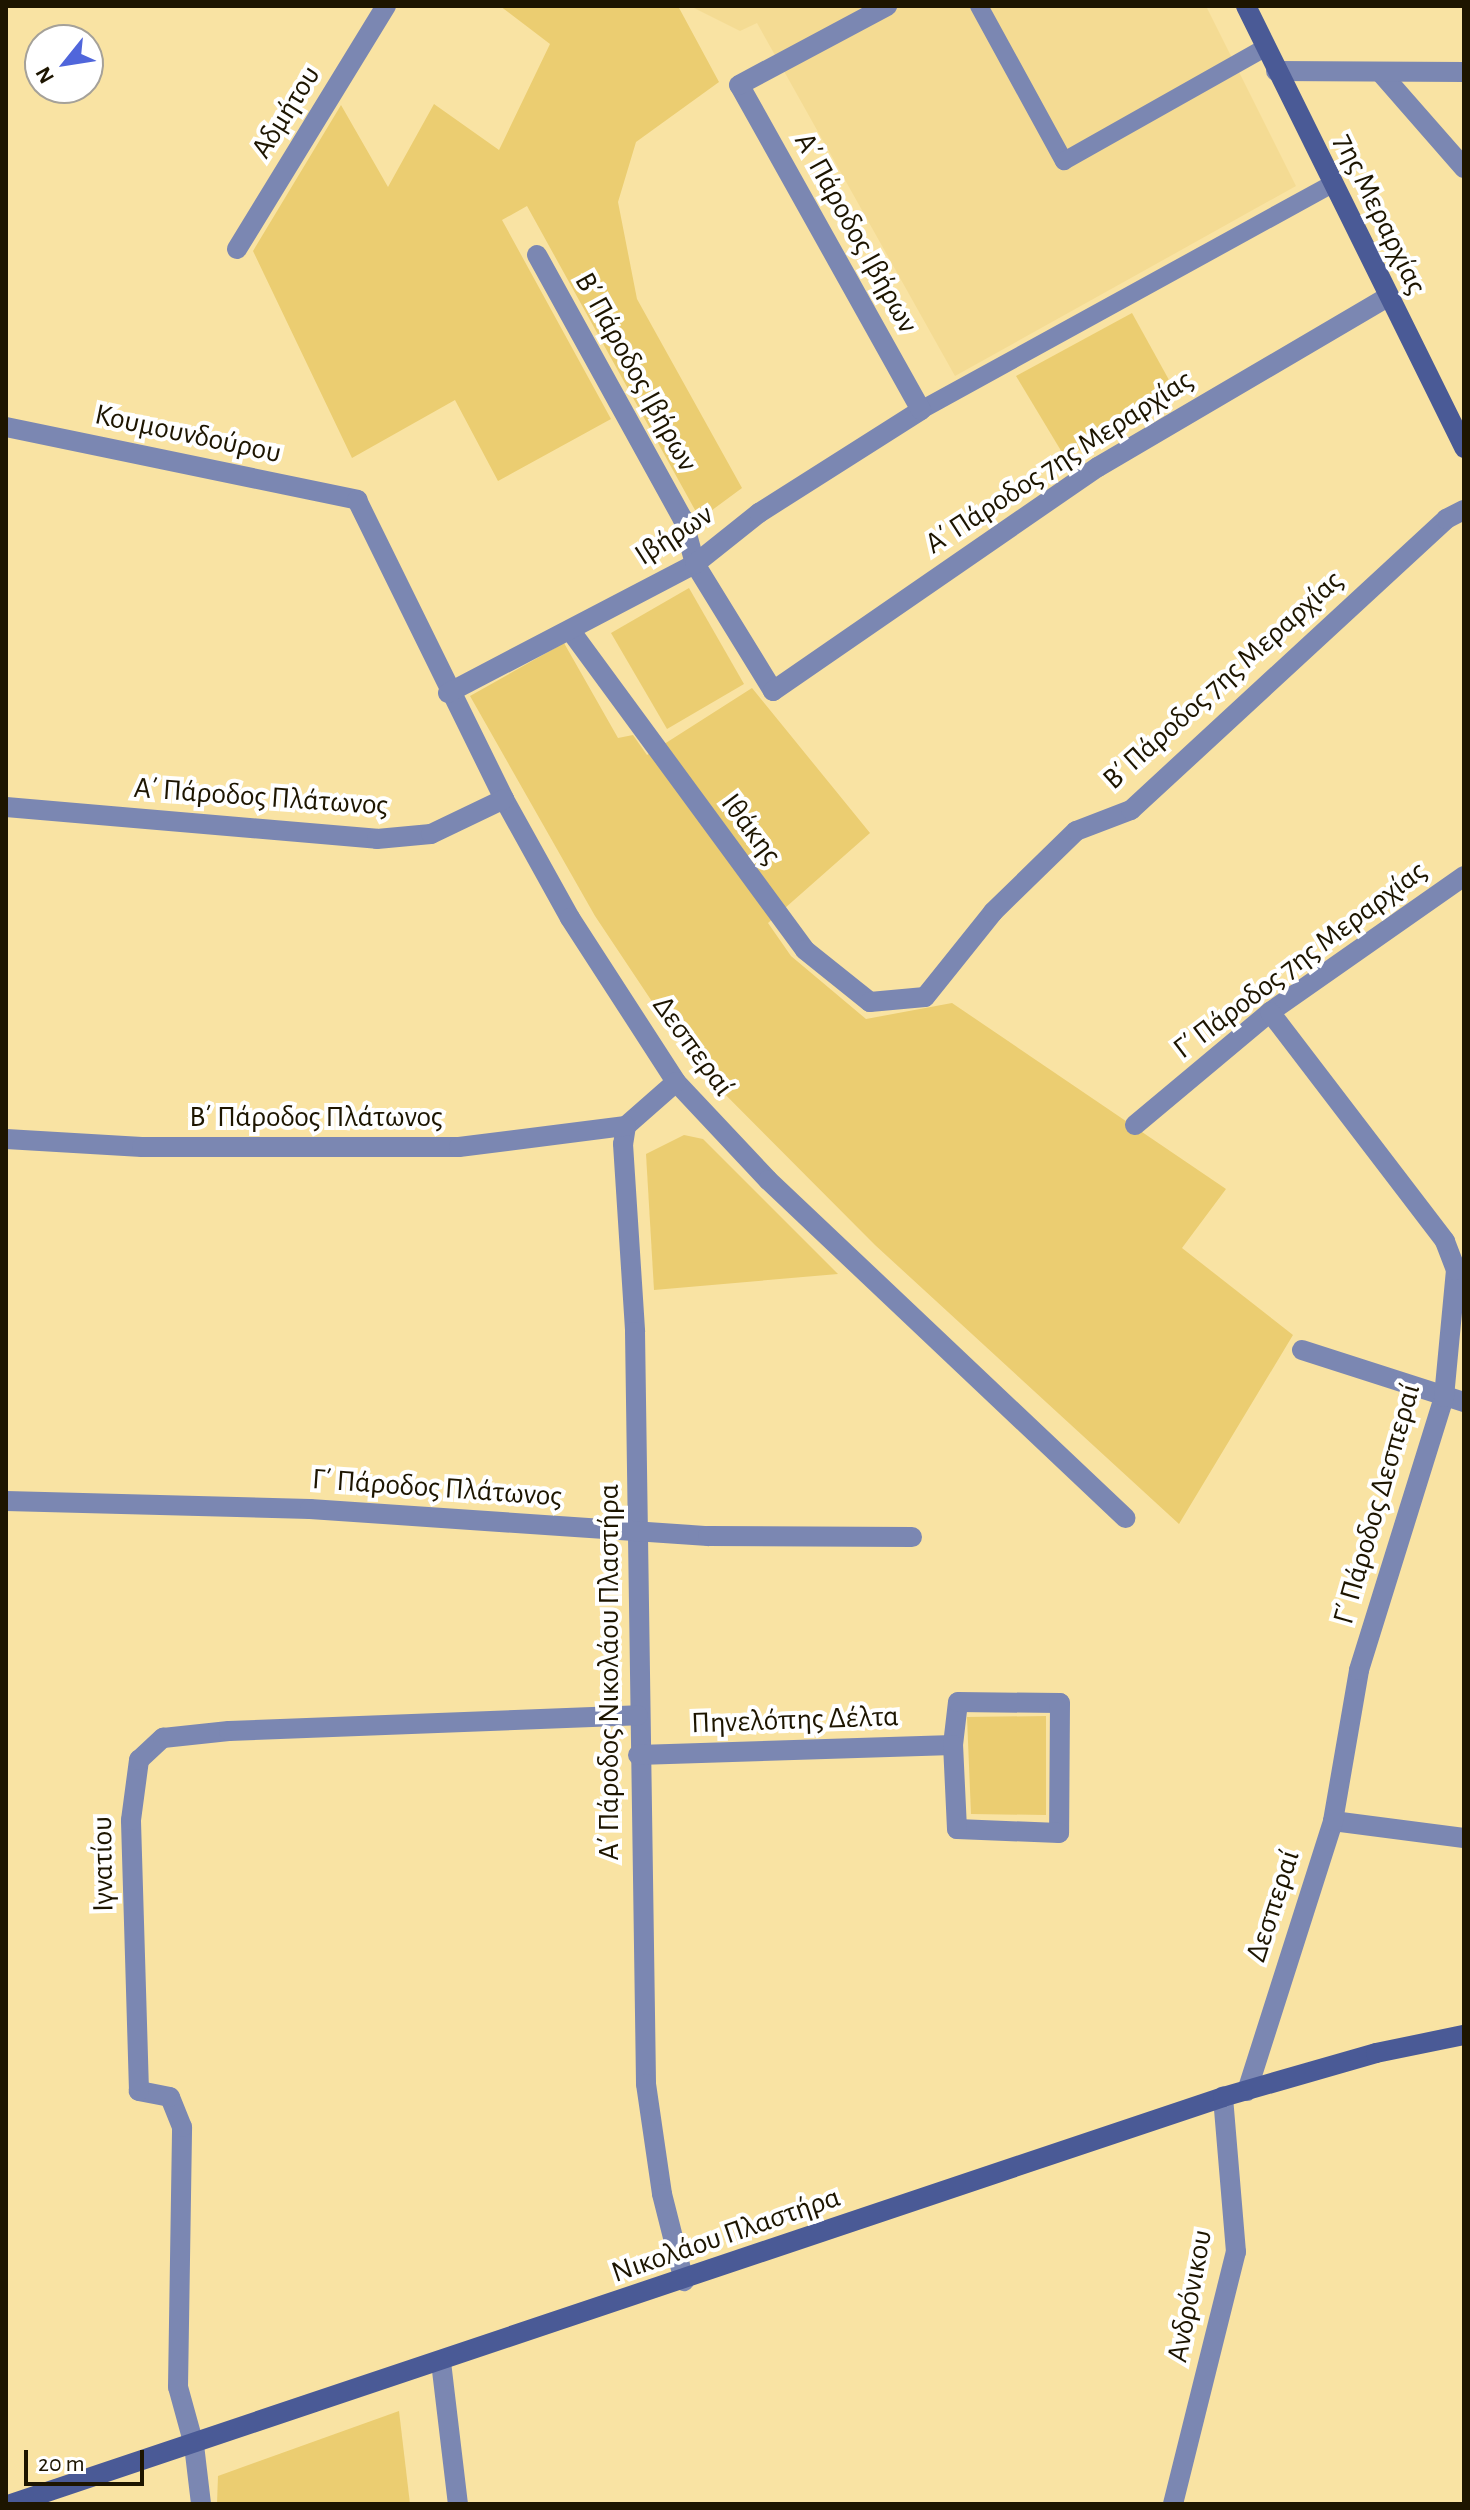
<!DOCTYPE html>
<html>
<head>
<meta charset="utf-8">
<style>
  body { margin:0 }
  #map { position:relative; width:1470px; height:2510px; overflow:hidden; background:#f9e3a3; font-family:"Alegreya Sans",sans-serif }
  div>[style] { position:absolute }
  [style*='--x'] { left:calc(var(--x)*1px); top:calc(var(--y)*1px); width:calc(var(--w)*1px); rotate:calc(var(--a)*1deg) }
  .built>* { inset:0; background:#f4db93 }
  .green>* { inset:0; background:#ebcd71 }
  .service>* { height:18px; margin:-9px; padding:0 9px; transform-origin:9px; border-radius:9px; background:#7b87b2 }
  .pedestrian>* { height:20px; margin:-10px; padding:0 10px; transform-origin:10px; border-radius:10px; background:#7b87b2 }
  .minor>* { height:20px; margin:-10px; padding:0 10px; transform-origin:10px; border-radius:10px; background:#7b87b2 }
  .tertiary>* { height:20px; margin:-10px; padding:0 10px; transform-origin:10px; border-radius:10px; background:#7b87b2 }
  .secondary>* { height:20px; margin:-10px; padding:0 10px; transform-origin:10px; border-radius:10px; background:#4a5a96 }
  span { translate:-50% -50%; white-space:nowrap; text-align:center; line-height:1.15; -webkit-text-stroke:8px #fff; paint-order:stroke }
  .street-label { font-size:30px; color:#1d1500 }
  .frame { position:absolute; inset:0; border:8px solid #1d1500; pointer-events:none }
  .north { position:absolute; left:24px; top:24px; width:80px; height:80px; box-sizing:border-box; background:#fff; border:2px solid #a5a199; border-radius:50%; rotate:240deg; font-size:22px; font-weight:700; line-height:32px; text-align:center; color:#1d1500 }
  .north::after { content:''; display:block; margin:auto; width:28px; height:36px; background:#5066db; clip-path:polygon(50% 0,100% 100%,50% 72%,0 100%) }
  .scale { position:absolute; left:24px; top:2450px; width:120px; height:36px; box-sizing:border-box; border:4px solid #1d1500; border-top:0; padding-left:10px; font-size:24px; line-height:28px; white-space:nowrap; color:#1d1500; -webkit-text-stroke:6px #fff; paint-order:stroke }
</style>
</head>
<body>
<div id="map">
  <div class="built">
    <i style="clip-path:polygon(690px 6px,1206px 6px,1296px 186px,955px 376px,757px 23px,740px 31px)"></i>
  </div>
  <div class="green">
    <i style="clip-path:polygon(500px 6px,678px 6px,719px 82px,636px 142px,618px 202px,637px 299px,742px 488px,700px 519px,527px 206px,502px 220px,611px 419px,498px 481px,455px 400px,352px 458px,253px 251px,341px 105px,388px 187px,434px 104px,499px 150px,550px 44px)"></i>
    <i style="clip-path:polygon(1132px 313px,1174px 389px,1066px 459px,1016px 376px)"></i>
    <i style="clip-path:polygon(689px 588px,744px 684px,667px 729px,611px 633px)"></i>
    <i style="clip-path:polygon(564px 643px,618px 738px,633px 735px,647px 755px,752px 688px,870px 833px,768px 923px,791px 956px,866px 1019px,952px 1003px,1226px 1189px,1182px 1248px,1293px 1335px,1179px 1524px,875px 1245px,691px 1060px,595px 916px,470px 696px)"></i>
    <i style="clip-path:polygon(684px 1135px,703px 1139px,838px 1274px,654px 1290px,646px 1154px)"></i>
    <i style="clip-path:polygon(1046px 1716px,1046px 1815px,971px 1814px,967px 1717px)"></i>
    <i style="clip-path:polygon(399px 2411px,410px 2504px,217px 2504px,218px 2476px)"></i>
  </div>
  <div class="service">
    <i style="--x:979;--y:6;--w:177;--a:61.3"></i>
    <i style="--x:1064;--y:161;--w:232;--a:-29.4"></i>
    <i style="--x:921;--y:410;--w:469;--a:-28.8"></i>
  </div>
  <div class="pedestrian">
    <i style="--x:925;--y:997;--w:109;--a:-51.3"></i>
    <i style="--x:993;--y:912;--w:116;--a:-44.3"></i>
    <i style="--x:1076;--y:831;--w:59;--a:-20.9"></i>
    <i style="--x:1131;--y:810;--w:429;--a:-42.7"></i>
    <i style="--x:1446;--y:519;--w:20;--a:-27"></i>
    <i style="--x:1333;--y:1821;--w:132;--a:7.4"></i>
    <i style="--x:194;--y:2445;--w:59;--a:83.2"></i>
  </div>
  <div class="minor">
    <i style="--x:1380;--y:72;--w:128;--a:48.8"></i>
    <i style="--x:237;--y:249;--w:285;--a:-58.5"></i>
    <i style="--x:537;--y:255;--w:302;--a:61.1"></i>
    <i style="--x:683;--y:519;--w:47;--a:75.1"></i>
    <i style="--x:695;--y:564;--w:149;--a:58.4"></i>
    <i style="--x:773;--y:691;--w:395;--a:-34.6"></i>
    <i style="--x:1098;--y:467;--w:336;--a:-30.4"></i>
    <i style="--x:6;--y:427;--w:359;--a:11.7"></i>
    <i style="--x:357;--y:500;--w:333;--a:63.8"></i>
    <i style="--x:504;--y:799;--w:136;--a:61"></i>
    <i style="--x:570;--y:918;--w:195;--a:57.1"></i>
    <i style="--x:676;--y:1082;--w:134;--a:46.8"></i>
    <i style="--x:768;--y:1180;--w:492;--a:43.4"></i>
    <i style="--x:570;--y:630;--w:397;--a:53.7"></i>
    <i style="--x:805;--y:950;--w:83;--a:38.7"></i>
    <i style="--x:870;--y:1002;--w:55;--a:-5.2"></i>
    <i style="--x:448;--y:693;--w:279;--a:-27.6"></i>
    <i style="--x:695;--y:564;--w:82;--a:-38.6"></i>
    <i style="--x:759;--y:513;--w:192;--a:-32.4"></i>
    <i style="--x:921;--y:410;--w:372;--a:-119.2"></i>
    <i style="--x:739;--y:85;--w:168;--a:-28.1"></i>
    <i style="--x:6;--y:807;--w:372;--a:4.9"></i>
    <i style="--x:377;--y:839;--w:54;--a:-5.3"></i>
    <i style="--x:431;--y:834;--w:81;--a:-25.6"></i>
    <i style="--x:676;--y:1082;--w:67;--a:138.7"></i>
    <i style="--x:626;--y:1126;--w:18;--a:99"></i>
    <i style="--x:623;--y:1144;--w:188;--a:86.3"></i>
    <i style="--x:635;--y:1332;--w:752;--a:89.16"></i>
    <i style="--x:646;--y:2084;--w:111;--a:81.7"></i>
    <i style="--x:662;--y:2194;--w:90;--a:75.8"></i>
    <i style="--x:1135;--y:1125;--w:176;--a:-39.9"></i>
    <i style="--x:1270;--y:1012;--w:237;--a:-35"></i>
    <i style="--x:6;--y:1139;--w:136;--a:3.4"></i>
    <i style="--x:142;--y:1147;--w:317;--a:0"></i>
    <i style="--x:459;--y:1147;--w:168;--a:-7.2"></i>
    <i style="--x:1302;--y:1350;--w:170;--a:17.8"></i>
    <i style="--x:6;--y:1501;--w:304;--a:1.5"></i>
    <i style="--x:310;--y:1509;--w:399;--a:3.9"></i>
    <i style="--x:708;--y:1536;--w:204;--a:0.3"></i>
    <i style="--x:638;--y:1755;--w:315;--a:-1.8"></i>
    <i style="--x:953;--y:1745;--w:43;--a:-83.4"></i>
    <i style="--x:958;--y:1702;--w:102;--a:0.6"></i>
    <i style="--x:1060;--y:1703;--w:130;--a:90.4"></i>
    <i style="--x:1059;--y:1833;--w:102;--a:-177.8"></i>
    <i style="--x:957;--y:1829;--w:84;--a:-92.7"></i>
    <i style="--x:1247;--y:2091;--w:283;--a:-72.3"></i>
    <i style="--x:1333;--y:1821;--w:153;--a:-80.2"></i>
    <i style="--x:1359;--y:1670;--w:286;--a:-72.7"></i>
    <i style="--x:1444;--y:1397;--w:128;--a:-84.6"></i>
    <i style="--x:1456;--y:1270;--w:31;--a:-111"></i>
    <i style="--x:1445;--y:1241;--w:288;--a:-127.4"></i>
    <i style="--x:441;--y:2362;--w:143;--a:83.2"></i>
    <i style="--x:194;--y:2445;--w:60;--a:-105.4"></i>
    <i style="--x:178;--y:2387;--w:260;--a:-89.1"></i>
    <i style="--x:182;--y:2127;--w:32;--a:-112"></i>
    <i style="--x:170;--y:2097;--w:32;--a:-169"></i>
    <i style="--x:139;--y:2091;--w:271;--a:-91.7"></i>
    <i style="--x:131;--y:1820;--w:61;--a:-82.4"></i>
    <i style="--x:139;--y:1760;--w:33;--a:-43"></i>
    <i style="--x:163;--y:1738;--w:66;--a:-6.1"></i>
    <i style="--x:229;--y:1731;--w:409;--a:-2.2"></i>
    <i style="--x:1173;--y:2504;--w:260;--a:-76"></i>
    <i style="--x:1236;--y:2252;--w:156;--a:-94.8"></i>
  </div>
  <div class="tertiary">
    <i style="--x:1276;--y:71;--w:188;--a:0.3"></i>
  </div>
  <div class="secondary">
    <i style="--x:1246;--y:6;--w:493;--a:63.7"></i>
    <i style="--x:11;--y:2504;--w:1279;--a:-18.56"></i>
    <i style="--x:1223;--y:2097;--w:159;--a:-16"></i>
    <i style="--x:1376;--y:2053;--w:90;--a:-11.6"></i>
  </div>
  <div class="street-label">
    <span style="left:286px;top:112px;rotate:-58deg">Αδμήτου</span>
    <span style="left:1380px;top:214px;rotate:64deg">7ης Μεραρχίας</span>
    <span style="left:856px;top:233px;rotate:61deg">Α΄ Πάροδος Ιβήρων</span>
    <span style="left:636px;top:372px;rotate:61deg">Β΄ Πάροδος Ιβήρων</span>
    <span style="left:188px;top:434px;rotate:12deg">Κουμουνδούρου</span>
    <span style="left:1059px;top:462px;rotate:-33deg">Α΄ Πάροδος 7ης Μεραρχίας</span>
    <span style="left:674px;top:535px;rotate:-33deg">Ιβήρων</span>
    <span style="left:1223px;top:680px;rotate:-42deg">Β΄ Πάροδος 7ης Μεραρχίας</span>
    <span style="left:261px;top:797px;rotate:4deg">Α΄ Πάροδος Πλάτωνος</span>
    <span style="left:751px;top:829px;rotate:53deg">Ιθάκης</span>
    <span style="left:1300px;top:960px;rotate:-37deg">Γ΄ Πάροδος 7ης Μεραρχίας</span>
    <span style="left:693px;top:1046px;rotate:54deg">Δεσπεραί</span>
    <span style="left:316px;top:1117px">Β΄ Πάροδος Πλάτωνος</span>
    <span style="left:437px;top:1488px;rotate:4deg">Γ΄ Πάροδος Πλάτωνος</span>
    <span style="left:1377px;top:1504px;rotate:-74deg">Γ΄ Πάροδος Δεσπεραί</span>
    <span style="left:609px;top:1672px;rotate:-90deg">Α΄ Πάροδος Νικολάου Πλαστήρα</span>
    <span style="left:795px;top:1720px;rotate:-2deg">Πηνελόπης Δέλτα</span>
    <span style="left:103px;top:1864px;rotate:-91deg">Ιγνατίου</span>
    <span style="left:1273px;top:1906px;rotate:-72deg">Δεσπεραί</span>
    <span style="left:726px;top:2235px;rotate:-19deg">Νικολάου Πλαστήρα</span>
    <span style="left:1190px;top:2296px;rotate:-79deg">Ανδρόνικου</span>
  </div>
  <div class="frame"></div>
  <div class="north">N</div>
  <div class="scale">20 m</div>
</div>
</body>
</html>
